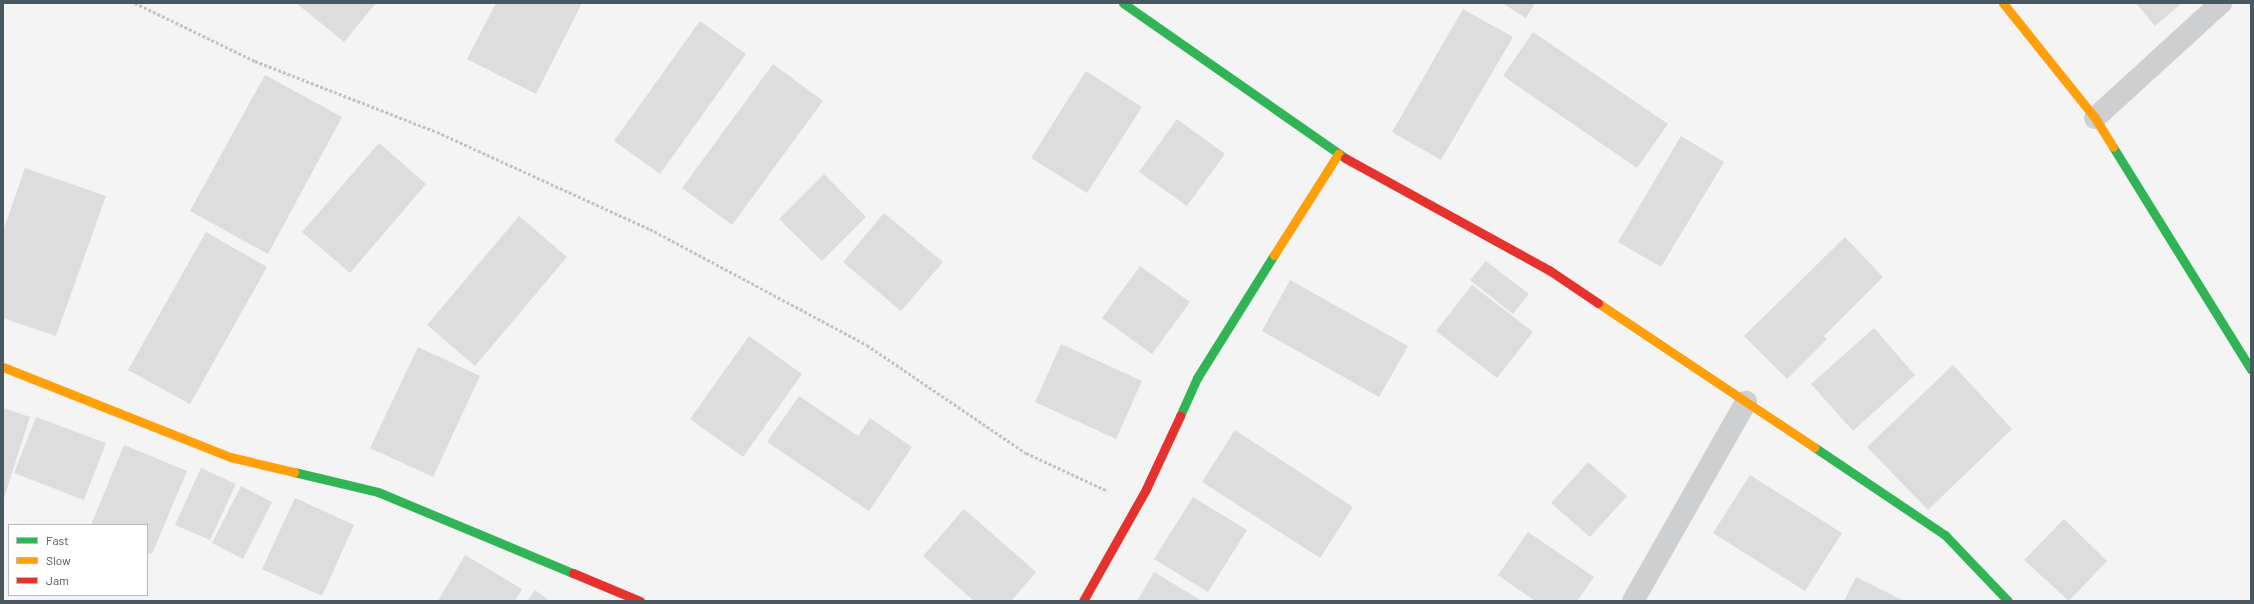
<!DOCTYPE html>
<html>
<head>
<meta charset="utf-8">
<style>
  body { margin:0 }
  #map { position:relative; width:2254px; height:604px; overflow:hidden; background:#f4f4f4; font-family:Barlow,sans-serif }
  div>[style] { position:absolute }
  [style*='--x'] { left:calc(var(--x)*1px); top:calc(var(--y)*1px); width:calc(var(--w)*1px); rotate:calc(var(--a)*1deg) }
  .building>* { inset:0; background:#ddddde }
  .path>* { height:2.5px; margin-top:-1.25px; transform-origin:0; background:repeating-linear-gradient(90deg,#bcc7c3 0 3px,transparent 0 5px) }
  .street>* { height:22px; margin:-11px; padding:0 11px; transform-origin:11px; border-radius:11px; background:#cdcfd1 }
  .fast>* { height:9px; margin:-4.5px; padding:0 4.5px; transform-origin:4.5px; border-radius:4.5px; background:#30b455 }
  .slow>* { height:9px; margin:-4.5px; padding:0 4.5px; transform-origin:4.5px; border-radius:4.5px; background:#ff9f0a }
  .jam>* { height:9px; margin:-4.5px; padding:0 4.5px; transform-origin:4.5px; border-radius:4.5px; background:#e5322d }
  span { translate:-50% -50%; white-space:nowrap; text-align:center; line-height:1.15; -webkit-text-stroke:4px #fff; paint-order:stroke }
  .frame { position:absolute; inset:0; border:4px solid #4b575f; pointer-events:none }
  .legend { position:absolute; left:8px; top:524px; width:140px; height:72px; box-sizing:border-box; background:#fff; border:1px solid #b7bcbf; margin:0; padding:5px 7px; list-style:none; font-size:12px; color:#4b575f }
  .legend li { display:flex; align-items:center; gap:8px; height:20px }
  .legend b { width:20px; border:1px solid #b7bcbf }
</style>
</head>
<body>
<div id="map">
  <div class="building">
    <i style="clip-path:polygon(296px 3px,376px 3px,344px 42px)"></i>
    <i style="clip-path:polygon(496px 3px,582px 3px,536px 94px,467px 59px)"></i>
    <i style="clip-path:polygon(1502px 3px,1535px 3px,1526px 18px)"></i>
    <i style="clip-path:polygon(2136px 3px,2182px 3px,2155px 26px)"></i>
    <i style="clip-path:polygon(1463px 9px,1513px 37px,1441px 160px,1392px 132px)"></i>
    <i style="clip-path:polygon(700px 21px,746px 54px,660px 174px,614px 141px)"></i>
    <i style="clip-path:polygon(1533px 32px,1668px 124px,1637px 168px,1503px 76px)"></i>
    <i style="clip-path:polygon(773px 64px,823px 101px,732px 225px,682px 188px)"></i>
    <i style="clip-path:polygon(1086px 71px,1142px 107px,1087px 193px,1031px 158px)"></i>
    <i style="clip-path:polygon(265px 75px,342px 117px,268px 254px,190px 211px)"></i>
    <i style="clip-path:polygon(1177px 119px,1225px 154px,1187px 206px,1139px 172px)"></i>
    <i style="clip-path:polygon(1681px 136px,1724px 162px,1661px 267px,1618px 242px)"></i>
    <i style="clip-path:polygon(379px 143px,426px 184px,350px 273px,302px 232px)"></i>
    <i style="clip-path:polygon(25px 168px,106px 196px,56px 336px,3px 318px,3px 231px)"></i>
    <i style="clip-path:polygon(824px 174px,866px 217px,822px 261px,779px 219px)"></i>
    <i style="clip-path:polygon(884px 213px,943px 262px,901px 311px,843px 262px)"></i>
    <i style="clip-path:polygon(519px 216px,567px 257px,475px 366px,427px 325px)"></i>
    <i style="clip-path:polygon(206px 232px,267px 267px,190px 404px,128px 370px)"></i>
    <i style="clip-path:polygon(1845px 237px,1883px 277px,1824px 336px,1827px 339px,1787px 379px,1744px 336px)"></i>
    <i style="clip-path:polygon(1486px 261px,1529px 294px,1513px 314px,1470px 280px)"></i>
    <i style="clip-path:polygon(1140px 266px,1190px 302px,1152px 354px,1102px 318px)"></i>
    <i style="clip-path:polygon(1290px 280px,1408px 346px,1379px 397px,1262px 331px)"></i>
    <i style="clip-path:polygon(1472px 285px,1533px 332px,1497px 378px,1436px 331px)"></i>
    <i style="clip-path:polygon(1874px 328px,1915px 375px,1853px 431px,1811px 384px)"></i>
    <i style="clip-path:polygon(749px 336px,802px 374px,743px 457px,690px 419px)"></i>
    <i style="clip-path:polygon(1061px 344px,1142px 381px,1116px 439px,1035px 402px)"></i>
    <i style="clip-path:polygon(418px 347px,480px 376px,433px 477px,370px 448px)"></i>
    <i style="clip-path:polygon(1953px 365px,2012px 429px,1928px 510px,1867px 447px)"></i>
    <i style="clip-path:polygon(799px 396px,858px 436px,870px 418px,912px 447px,869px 511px,767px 442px)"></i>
    <i style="clip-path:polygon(3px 408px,30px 417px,3px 501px)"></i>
    <i style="clip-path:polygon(36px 417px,106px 443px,84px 500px,14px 473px)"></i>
    <i style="clip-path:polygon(1235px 430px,1353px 507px,1320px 558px,1202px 482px)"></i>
    <i style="clip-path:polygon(124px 445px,187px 471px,152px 554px,147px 553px,147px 525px,91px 525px)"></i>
    <i style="clip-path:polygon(1588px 462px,1627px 496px,1590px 537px,1551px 503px)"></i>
    <i style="clip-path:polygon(201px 468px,236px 484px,210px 540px,175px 525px)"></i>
    <i style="clip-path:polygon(1750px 475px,1842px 533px,1805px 591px,1713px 533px)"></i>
    <i style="clip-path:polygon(241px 486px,272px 502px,243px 559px,212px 543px)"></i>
    <i style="clip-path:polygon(1193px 497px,1247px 530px,1208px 592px,1154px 559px)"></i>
    <i style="clip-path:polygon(295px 498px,354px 525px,322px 596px,262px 569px)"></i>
    <i style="clip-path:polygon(964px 509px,1036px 572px,1011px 601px,974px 601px,923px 556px)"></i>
    <i style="clip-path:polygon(2064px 519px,2107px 561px,2069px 601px,2024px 560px)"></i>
    <i style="clip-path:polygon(1528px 532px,1594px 577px,1577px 601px,1535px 601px,1498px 575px)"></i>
    <i style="clip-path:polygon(465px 555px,522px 589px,515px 601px,438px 601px)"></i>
    <i style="clip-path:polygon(1154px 572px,1202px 601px,1137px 601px)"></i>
    <i style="clip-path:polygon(1856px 577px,1904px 601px,1844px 601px)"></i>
    <i style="clip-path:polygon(535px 590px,550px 601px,527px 601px)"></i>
  </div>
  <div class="path">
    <i style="--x:135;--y:3;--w:133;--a:25.8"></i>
    <i style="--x:255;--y:61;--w:195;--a:21.3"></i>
    <i style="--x:437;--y:132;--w:234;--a:24.5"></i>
    <i style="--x:650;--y:229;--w:246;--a:28.1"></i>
    <i style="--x:867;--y:345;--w:192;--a:34.2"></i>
    <i style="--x:1026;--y:453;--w:90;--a:24.9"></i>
  </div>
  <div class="street">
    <i style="--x:2095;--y:118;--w:171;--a:-42.4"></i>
    <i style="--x:1633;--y:601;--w:229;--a:-60.4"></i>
  </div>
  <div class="fast">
    <i style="--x:1123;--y:3;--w:271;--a:34.9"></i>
    <i style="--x:2113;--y:147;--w:262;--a:58.2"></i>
    <i style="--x:1180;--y:416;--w:42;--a:-65.9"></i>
    <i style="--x:1197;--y:378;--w:145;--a:-58"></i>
    <i style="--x:1814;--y:447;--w:158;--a:33.9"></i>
    <i style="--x:1945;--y:535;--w:91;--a:46.3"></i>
    <i style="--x:294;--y:472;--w:86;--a:13.4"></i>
    <i style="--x:378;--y:492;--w:211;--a:22.6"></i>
  </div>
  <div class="slow">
    <i style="--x:2003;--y:3;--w:147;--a:51.3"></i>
    <i style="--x:2095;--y:118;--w:34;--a:58"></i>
    <i style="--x:1274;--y:255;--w:120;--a:-57.6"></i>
    <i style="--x:1598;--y:303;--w:260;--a:33.7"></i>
    <i style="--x:3;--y:367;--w:244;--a:21.6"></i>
    <i style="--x:230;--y:457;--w:66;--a:13.2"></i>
  </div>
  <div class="jam">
    <i style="--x:1345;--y:158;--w:233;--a:28.8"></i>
    <i style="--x:1549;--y:270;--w:59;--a:34"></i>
    <i style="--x:573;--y:573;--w:73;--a:22.7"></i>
    <i style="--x:1083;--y:601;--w:129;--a:-60.6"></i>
    <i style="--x:1146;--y:489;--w:81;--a:-65"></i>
  </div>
  <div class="frame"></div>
  <ul class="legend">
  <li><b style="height:5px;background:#30b455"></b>Fast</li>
  <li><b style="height:5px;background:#ff9f0a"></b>Slow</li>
  <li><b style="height:5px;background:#e5322d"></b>Jam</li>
  </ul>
</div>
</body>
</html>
